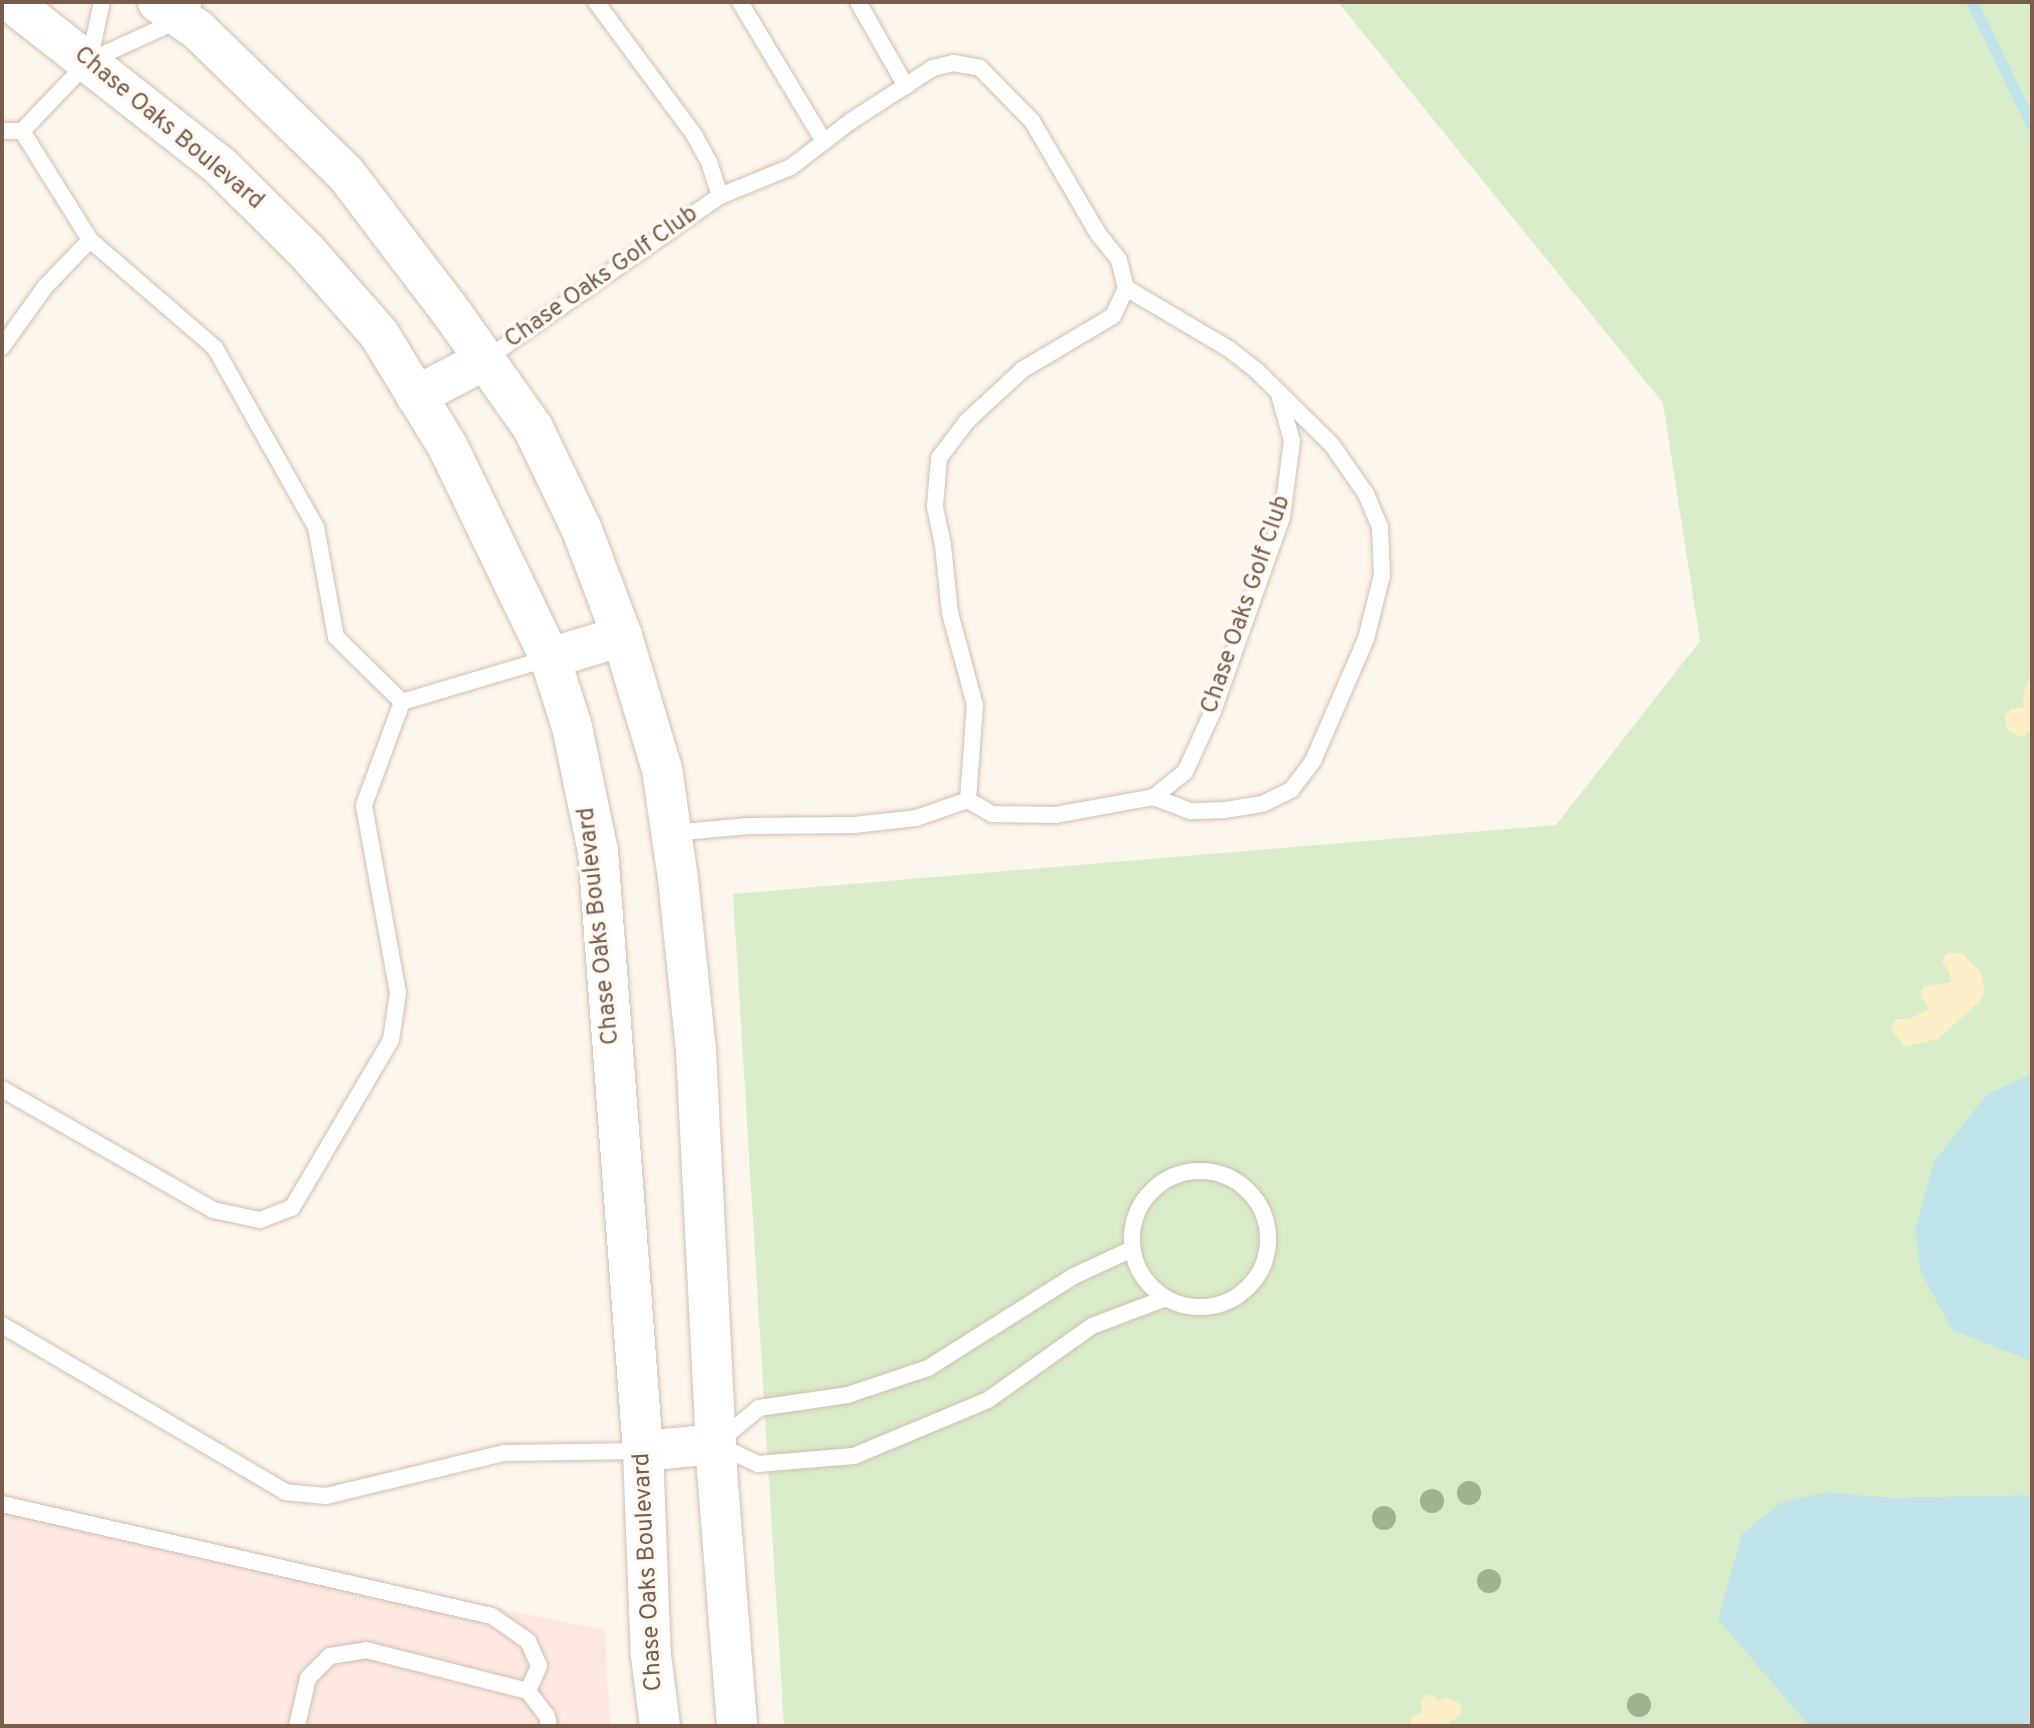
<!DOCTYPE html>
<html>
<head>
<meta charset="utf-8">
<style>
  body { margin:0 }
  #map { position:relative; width:2034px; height:1728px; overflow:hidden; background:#fdf6ec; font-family:Overpass,sans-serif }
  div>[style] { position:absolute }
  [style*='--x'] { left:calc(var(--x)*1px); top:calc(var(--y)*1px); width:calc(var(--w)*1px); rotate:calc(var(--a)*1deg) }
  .commercial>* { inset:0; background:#fde8e0 }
  .green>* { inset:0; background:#d8ecc9 }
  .sand>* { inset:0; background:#fcefc7 }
  .water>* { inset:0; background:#bfe3e8 }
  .stream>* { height:11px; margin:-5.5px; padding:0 5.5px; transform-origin:5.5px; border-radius:5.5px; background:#bfe3e8 }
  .roads { filter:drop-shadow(0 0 2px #d1beb0) drop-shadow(0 0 2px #d1beb0) }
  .service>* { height:16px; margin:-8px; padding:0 8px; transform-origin:8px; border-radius:8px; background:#fff }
  .service>.ring { margin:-8px; padding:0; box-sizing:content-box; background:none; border:16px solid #fff; border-radius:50% }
  .tertiary>* { height:40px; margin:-20px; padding:0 20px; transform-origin:20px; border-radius:20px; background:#fff }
  .trees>* { width:24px; height:24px; margin:-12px; border-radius:50%; background:#a0b28e }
  span { translate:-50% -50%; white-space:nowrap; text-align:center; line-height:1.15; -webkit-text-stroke:7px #fffaf3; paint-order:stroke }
  .street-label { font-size:24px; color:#7a5c4d }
  .frame { position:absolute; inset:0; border:4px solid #7a5c4d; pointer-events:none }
</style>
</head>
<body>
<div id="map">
  <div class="commercial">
    <i style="clip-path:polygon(2px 1509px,605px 1630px,610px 1726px,2px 1726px)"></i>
  </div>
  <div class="green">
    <i style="clip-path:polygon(1338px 2px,2032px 2px,2032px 1726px,784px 1726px,733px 894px,1556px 825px,1700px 641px,1663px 403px)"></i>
  </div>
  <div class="sand">
    <i style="clip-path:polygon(2032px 671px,2032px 730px,2022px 737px,2008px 731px,2005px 716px,2011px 709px,2024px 707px,2023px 695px)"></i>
    <i style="clip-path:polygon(1946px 953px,1963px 954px,1980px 972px,1985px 990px,1980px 1001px,1938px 1039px,1904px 1047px,1891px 1029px,1896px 1019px,1909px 1019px,1929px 1009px,1921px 995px,1924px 986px,1951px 982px,1950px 973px,1942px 962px)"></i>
    <i style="clip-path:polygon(1427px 1695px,1432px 1695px,1438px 1701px,1447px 1697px,1460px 1703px,1461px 1715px,1443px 1726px,1411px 1726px,1410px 1718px,1421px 1713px,1422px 1699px)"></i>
  </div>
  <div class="water">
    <i style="clip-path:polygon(2032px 1074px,2032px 1361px,1952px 1330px,1921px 1272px,1915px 1230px,1934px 1162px,1987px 1094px)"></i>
    <i style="clip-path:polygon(1825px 1492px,1892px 1498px,2032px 1495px,2032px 1726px,1809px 1726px,1718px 1619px,1742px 1534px,1780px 1503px)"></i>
  </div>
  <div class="stream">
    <i style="--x:1972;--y:2;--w:138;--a:64.2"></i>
  </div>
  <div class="roads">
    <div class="service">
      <i style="--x:194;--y:2;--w:21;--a:127"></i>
      <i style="--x:181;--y:19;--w:101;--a:155.5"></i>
      <i style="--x:89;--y:61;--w:97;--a:133.7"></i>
      <i style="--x:22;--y:131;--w:128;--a:58"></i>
      <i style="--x:90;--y:240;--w:165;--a:40.8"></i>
      <i style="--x:215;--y:348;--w:206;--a:60.6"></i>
      <i style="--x:316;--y:527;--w:112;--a:79.7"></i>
      <i style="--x:336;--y:637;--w:93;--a:44.6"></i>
      <i style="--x:402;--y:702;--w:154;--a:-16.6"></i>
      <i style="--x:596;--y:2;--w:163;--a:53.5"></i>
      <i style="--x:693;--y:133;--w:33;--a:61"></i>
      <i style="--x:709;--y:162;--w:36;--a:72"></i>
      <i style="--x:740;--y:2;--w:163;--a:59"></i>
      <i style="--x:858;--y:2;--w:97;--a:60.3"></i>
      <i style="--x:89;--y:61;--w:60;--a:-77.6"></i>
      <i style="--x:2;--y:131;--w:20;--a:0"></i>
      <i style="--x:2;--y:347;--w:74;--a:-54.4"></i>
      <i style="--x:45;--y:287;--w:65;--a:-46.2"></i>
      <i style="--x:486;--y:359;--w:285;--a:-34.9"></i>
      <i style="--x:720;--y:196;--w:77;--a:-22.2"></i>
      <i style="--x:791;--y:167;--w:76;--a:-37.5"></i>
      <i style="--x:851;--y:121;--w:98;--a:-32.9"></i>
      <i style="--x:933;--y:68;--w:21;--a:-14"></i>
      <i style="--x:953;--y:63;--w:27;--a:10"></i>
      <i style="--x:980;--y:68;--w:74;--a:45.5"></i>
      <i style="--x:1032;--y:121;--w:132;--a:59.6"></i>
      <i style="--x:1099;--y:235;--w:32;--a:51"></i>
      <i style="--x:1119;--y:260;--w:29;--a:76"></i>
      <i style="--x:1126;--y:288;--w:120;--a:30.6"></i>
      <i style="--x:1229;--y:349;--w:37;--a:38"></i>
      <i style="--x:1258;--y:372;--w:104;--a:44.6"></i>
      <i style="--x:1332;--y:445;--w:60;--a:55.2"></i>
      <i style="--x:1366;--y:494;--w:36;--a:67"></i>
      <i style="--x:1380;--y:527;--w:48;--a:87.6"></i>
      <i style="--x:1382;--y:575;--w:66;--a:104"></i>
      <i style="--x:1366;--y:639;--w:133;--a:113.5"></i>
      <i style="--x:1313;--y:761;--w:36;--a:127"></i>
      <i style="--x:1291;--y:790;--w:32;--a:154"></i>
      <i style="--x:1262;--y:804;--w:37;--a:171"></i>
      <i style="--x:1225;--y:810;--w:35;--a:178"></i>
      <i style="--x:1190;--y:811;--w:39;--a:-159"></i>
      <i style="--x:1154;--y:797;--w:101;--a:169.7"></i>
      <i style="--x:1055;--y:815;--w:63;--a:-179.1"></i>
      <i style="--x:992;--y:814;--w:28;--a:-150"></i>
      <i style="--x:1154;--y:797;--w:40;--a:-39"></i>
      <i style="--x:1185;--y:772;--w:67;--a:-65.3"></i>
      <i style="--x:1213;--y:711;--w:206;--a:-70.4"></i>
      <i style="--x:1282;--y:517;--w:77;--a:-82.5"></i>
      <i style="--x:1292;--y:441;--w:45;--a:-105.6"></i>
      <i style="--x:672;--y:833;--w:77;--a:-5.2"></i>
      <i style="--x:749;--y:826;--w:105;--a:-0.5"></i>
      <i style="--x:854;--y:825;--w:62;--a:-6.4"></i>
      <i style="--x:916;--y:818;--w:55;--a:-19.1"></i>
      <i style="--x:968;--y:800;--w:95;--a:-85.8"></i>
      <i style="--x:975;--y:705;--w:95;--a:-105.2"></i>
      <i style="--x:950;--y:613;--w:68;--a:-95.9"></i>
      <i style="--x:943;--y:545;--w:40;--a:-102"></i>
      <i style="--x:935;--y:506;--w:48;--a:-85.2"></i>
      <i style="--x:939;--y:458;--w:46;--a:-52.9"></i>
      <i style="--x:967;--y:421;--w:75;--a:-42.8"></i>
      <i style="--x:1022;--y:370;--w:106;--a:-30.7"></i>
      <i style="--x:1113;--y:316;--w:31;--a:-65"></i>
      <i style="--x:2;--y:1089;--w:243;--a:29.8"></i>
      <i style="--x:213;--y:1210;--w:48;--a:12"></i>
      <i style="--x:260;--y:1220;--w:34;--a:-21"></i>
      <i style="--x:292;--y:1208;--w:195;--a:-59.5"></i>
      <i style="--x:391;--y:1040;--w:48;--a:-81.5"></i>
      <i style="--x:398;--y:993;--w:191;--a:-100.3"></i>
      <i style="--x:364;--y:805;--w:110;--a:-69.7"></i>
      <i class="ring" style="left:1132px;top:1171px;width:120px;height:120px"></i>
      <i style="--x:1132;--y:1249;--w:64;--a:155"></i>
      <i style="--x:1074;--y:1276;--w:173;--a:147.8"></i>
      <i style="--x:928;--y:1368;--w:84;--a:161.4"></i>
      <i style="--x:848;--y:1395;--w:90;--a:171.7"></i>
      <i style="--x:759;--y:1408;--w:56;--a:140.1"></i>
      <i style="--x:716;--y:1444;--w:47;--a:25.5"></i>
      <i style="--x:758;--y:1464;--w:96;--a:-4.8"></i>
      <i style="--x:854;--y:1456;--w:145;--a:-22.7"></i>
      <i style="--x:988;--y:1400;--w:128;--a:-35.4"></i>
      <i style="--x:1092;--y:1326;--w:79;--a:-20.7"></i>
      <i style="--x:2;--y:1325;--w:329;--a:30.5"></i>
      <i style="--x:285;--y:1492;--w:41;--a:5.6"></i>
      <i style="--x:326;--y:1496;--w:183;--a:-13.6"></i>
      <i style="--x:504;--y:1453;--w:139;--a:-0.8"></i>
      <i style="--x:2;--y:1504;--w:503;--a:12.88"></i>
      <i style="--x:492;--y:1616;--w:44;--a:34.8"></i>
      <i style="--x:528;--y:1641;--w:27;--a:66"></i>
      <i style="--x:539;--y:1666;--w:27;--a:114"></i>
      <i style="--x:297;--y:1726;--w:49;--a:-77.1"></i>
      <i style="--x:308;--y:1678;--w:31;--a:-45"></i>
      <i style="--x:330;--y:1656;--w:36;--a:-9"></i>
      <i style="--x:366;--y:1650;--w:167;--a:14.2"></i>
      <i style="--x:528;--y:1691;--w:31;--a:53"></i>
      <i style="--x:547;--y:1716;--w:10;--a:79"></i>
    </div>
    <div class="tertiary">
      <i style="--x:11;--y:2;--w:266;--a:38.1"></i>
      <i style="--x:220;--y:166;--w:122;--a:44.7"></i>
      <i style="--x:307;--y:252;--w:109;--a:48.7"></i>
      <i style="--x:379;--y:334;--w:132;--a:58.6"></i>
      <i style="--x:448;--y:447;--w:234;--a:64.2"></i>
      <i style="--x:550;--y:658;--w:72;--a:72.3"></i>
      <i style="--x:572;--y:727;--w:127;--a:78.2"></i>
      <i style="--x:598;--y:851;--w:602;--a:85.71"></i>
      <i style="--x:643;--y:1451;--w:204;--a:87.8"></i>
      <i style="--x:651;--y:1655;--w:72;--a:82.8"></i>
      <i style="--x:158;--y:2;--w:49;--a:35"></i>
      <i style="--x:198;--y:30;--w:206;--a:44.2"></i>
      <i style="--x:346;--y:174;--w:178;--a:52.7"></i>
      <i style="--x:454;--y:316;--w:137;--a:54.8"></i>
      <i style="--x:533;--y:428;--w:113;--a:64.3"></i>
      <i style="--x:582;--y:530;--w:113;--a:69.3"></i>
      <i style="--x:622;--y:636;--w:139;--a:73.3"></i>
      <i style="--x:662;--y:769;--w:111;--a:81.7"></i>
      <i style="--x:678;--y:879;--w:173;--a:84"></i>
      <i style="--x:696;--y:1051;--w:420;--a:87.1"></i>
      <i style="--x:717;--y:1470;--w:257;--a:85.5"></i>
      <i style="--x:416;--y:396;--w:78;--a:-27.6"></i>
      <i style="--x:550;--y:658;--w:75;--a:-17"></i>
      <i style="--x:643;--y:1451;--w:73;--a:-5.5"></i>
    </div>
  </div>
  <div class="trees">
    <i style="left:1469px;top:1493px"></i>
    <i style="left:1432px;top:1501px"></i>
    <i style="left:1384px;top:1518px"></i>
    <i style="left:1489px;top:1581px"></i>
    <i style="left:1639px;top:1705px"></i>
  </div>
  <div class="street-label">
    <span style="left:168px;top:129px;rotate:40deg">Chase Oaks Boulevard</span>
    <span style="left:602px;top:278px;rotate:-35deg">Chase Oaks Golf Club</span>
    <span style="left:1247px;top:605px;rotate:-71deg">Chase Oaks Golf Club</span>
    <span style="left:600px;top:926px;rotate:-96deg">Chase Oaks Boulevard</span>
    <span style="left:649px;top:1572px;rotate:-93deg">Chase Oaks Boulevard</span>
  </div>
  <div class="frame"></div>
</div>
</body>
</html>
